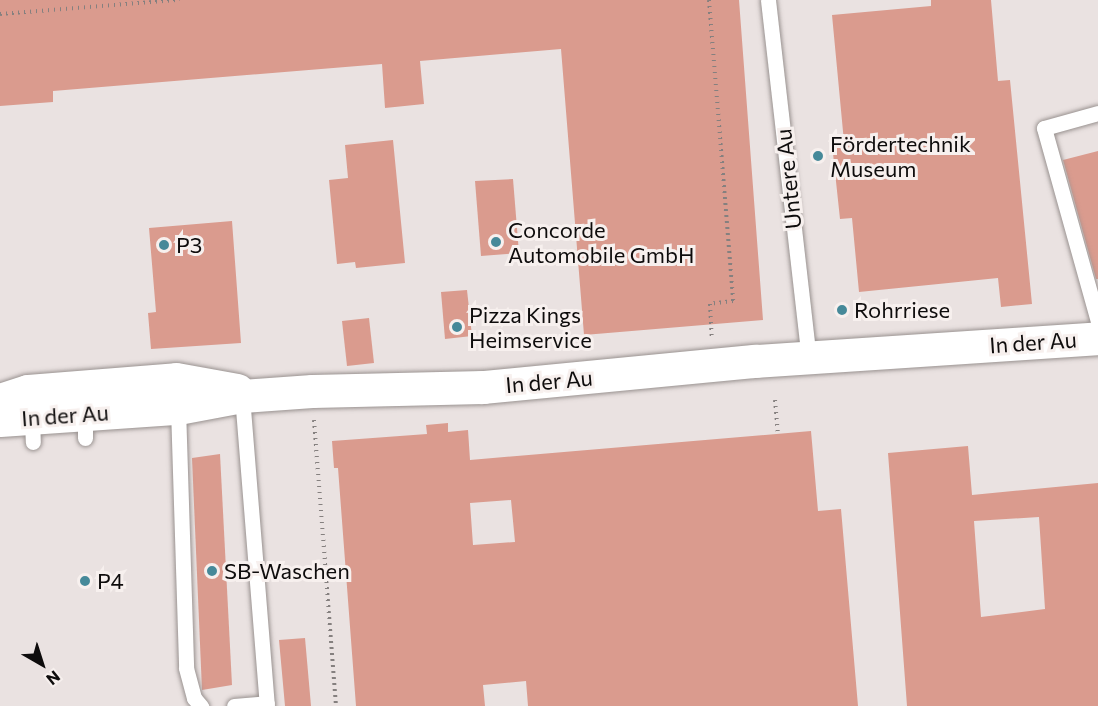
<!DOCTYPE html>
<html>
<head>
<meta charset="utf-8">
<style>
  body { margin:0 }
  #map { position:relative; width:1098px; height:706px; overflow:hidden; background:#eae2e1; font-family:Commissioner,sans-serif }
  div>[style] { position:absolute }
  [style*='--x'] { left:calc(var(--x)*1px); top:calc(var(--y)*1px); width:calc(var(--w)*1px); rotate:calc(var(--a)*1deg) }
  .building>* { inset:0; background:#da9b8e }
  .path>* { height:4px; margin-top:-2px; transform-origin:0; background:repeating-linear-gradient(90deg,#85807f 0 1.5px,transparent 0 6px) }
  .roads { filter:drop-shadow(0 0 2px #999290) drop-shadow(0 0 2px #999290) }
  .lane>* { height:15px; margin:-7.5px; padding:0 7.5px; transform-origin:7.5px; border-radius:7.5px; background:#fff }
  .secondary>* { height:33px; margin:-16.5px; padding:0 16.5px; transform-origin:16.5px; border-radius:16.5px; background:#fff }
  .dots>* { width:16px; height:16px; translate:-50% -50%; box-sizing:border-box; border:3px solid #f7f0ee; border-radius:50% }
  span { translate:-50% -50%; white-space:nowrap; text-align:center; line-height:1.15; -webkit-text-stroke:6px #f7f0ee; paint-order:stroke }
  .poi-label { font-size:22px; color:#0e0c0c }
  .left { translate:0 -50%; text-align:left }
  .street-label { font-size:22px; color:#0e0c0c }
  .north { position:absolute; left:12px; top:634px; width:60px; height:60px; -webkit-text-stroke:4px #f7f0ee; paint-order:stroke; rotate:141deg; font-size:16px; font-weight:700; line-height:24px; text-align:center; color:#0e0c0c }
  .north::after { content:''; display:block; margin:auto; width:21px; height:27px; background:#0e0c0c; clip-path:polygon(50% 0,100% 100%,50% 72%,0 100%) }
</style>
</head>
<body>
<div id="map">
  <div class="building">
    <i style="clip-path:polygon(0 0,739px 0,763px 320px,584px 335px,561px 49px,420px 61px,424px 104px,385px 108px,382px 64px,53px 91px,53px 102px,0 106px)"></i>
    <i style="clip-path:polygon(931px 0,991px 0,998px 81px,1010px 80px,1032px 304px,1001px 307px,998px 278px,859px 292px,852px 218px,840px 219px,832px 144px,844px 142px,832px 15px,931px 6px)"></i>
    <i style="clip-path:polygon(393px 140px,405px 263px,356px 268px,355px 262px,337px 264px,329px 180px,348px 178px,345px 145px)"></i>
    <i style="clip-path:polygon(1098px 151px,1098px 279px,1096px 279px,1063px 160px)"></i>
    <i style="clip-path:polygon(513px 179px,519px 253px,481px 256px,475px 181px)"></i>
    <i style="clip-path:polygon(232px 221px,241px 343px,151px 349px,148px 313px,156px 312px,149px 228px)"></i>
    <i style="clip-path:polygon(467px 290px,472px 336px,445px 339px,441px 292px)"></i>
    <i style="clip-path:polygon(369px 318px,374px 363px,347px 366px,342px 321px)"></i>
    <i style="clip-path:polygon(evenodd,448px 423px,448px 432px,468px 430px,470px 460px,811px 431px,818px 511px,841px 509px,858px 706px,528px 706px,526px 681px,483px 685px,485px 706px,356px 706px,338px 468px,334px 468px,332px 441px,427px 434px,426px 425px,448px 423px,511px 500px,515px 542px,473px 545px,470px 503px,511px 500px)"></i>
    <i style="clip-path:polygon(evenodd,968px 446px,972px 495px,1098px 483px,1098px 706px,907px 706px,888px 453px,968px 446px,1039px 517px,1045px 609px,981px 617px,974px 521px,1039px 517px)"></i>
    <i style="clip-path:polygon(220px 454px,232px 685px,202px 690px,192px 458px)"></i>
    <i style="clip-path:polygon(305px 638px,311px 706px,285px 706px,279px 640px)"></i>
  </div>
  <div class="path">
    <i style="--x:709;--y:0;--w:302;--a:85.4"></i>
    <i style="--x:733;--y:301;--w:23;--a:173"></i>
    <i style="--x:710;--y:304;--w:33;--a:87"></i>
    <i style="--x:0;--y:14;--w:180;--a:-4.5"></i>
    <i style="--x:775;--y:400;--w:33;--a:85"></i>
    <i style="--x:314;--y:420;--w:287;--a:85.6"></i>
  </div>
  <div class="roads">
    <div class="lane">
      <i style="--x:768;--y:0;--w:360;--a:83.5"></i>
      <i style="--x:1098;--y:113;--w:56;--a:164.5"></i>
      <i style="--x:1044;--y:128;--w:200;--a:74.4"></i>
      <i style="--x:242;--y:396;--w:311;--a:85.4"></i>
      <i style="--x:178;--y:408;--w:260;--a:88.2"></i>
      <i style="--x:186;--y:668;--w:31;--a:75"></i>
      <i style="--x:194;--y:698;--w:11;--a:49"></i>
      <i style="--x:85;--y:415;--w:23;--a:90"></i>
      <i style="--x:32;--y:418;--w:24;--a:88"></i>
      <i style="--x:234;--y:706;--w:33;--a:-5"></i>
    </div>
    <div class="secondary">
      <i style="--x:0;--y:400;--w:29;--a:-18"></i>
      <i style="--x:28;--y:391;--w:148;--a:-4.6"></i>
      <i style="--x:176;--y:379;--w:62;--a:10.2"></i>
      <i style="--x:0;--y:420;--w:178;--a:-3.9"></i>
      <i style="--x:178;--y:408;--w:65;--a:-10.6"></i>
      <i style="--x:242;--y:396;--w:70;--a:-4.1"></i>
      <i style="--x:312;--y:391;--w:171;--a:-1.3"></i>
      <i style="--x:483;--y:387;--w:273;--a:-5.5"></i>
      <i style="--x:755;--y:361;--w:344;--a:-3.8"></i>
    </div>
  </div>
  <div class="dots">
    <i style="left:818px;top:156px;background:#468999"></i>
    <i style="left:496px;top:242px;background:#468999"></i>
    <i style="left:164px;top:245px;background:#468999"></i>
    <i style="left:842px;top:310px;background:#468999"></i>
    <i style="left:457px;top:327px;background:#468999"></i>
    <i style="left:212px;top:571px;background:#468999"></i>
    <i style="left:85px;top:581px;background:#468999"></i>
  </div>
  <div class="poi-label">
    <span class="left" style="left:830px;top:156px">Fördertechnik<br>Museum</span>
    <span class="left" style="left:508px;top:242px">Concorde<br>Automobile GmbH</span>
    <span class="left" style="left:176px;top:245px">P3</span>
    <span class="left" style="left:854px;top:310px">Rohrriese</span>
    <span class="left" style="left:469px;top:327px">Pizza Kings<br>Heimservice</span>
    <span class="left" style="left:224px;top:571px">SB-Waschen</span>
    <span class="left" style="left:97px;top:581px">P4</span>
  </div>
  <div class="street-label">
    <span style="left:788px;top:179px;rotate:-96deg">Untere Au</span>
    <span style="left:1033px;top:342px;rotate:-4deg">In der Au</span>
    <span style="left:549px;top:381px;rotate:-5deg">In der Au</span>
    <span style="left:65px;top:415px;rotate:-4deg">In der Au</span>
  </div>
  <div class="north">N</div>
</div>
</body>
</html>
